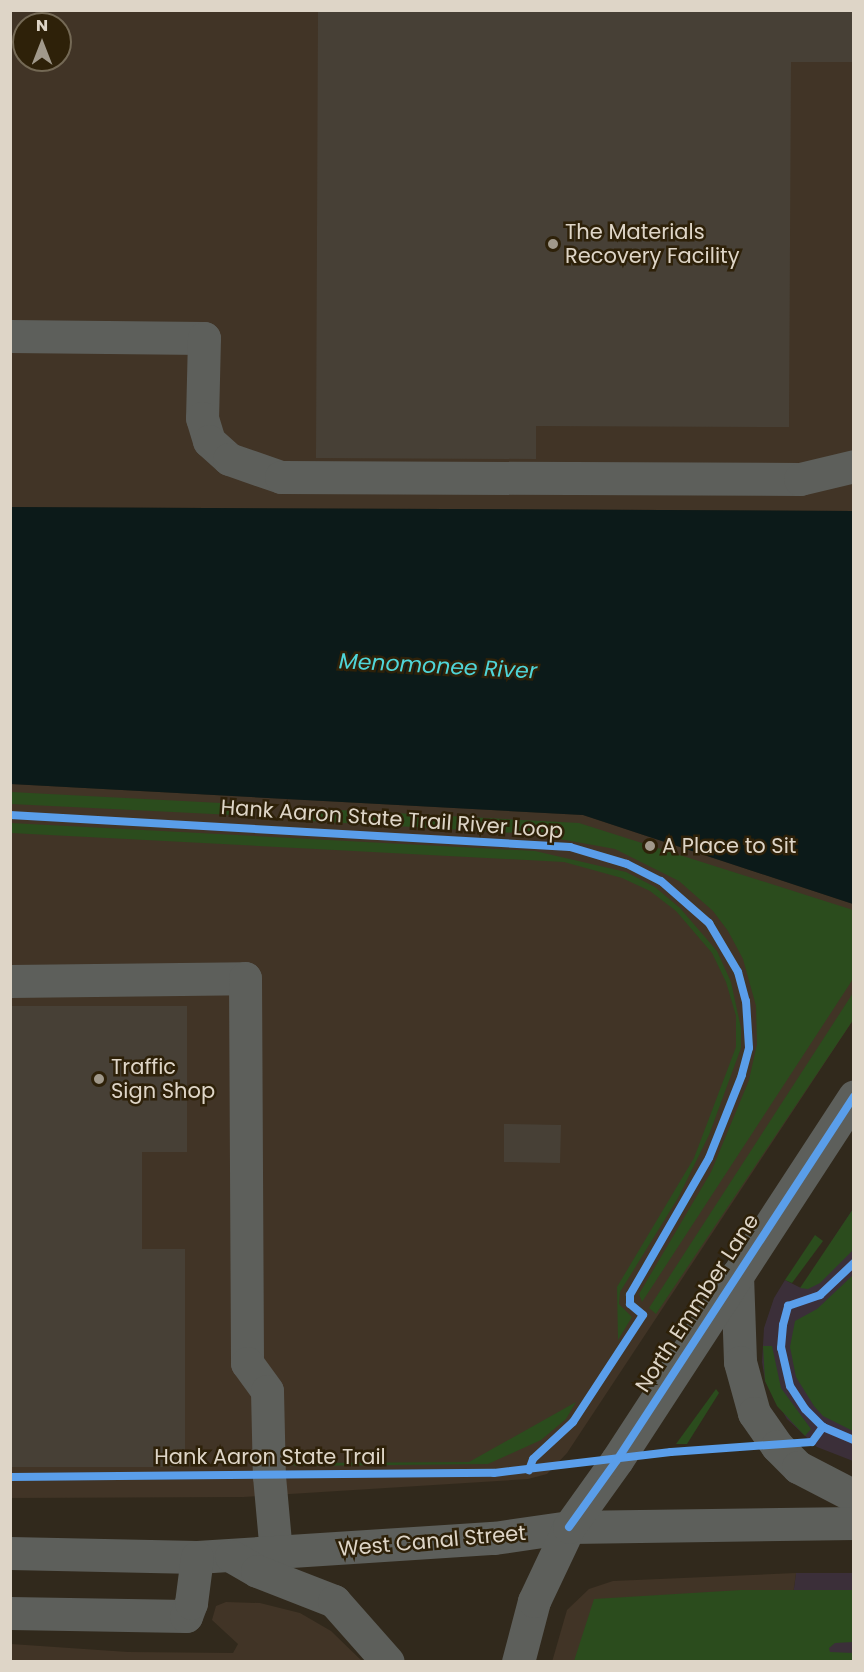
<!DOCTYPE html>
<html>
<head>
<meta charset="utf-8">
<style>
  body { margin:0 }
  #map { position:relative; width:864px; height:1672px; overflow:hidden; background:#31291c; font-family:Poppins,sans-serif }
  div>[style] { position:absolute }
  [style*='--x'] { left:calc(var(--x)*1px); top:calc(var(--y)*1px); width:calc(var(--w)*1px); rotate:calc(var(--a)*1deg) }
  .commercial>* { inset:0; background:#3b2f39 }
  .industrial>* { inset:0; background:#413426 }
  .green>* { inset:0; background:#2b4c1d }
  .water>* { inset:0; background:#0c1a19 }
  .building>* { inset:0; background:#474036 }
  .minor>* { height:33px; margin:-16.5px; padding:0 16.5px; transform-origin:16.5px; border-radius:16.5px; background:#5d5f5b }
  .cycleway>* { height:8px; margin:-4px; padding:0 4px; transform-origin:4px; border-radius:4px; background:#5a9eea }
  .dots>* { width:16px; height:16px; translate:-50% -50%; box-sizing:border-box; border:3px solid #2e2109; border-radius:50% }
  span { translate:-50% -50%; white-space:nowrap; text-align:center; line-height:1.15; -webkit-text-stroke:5px #2e2109; paint-order:stroke }
  .poi-label { font-size:21px; color:#ded5c7 }
  .left { translate:0 -50%; text-align:left }
  .street-label { font-size:21px; color:#ded5c7 }
  .water-label { font-size:22px; color:#4fd5d8; font-style:italic }
  .frame { position:absolute; inset:0; border:12px solid #ded5c7; pointer-events:none }
  .north { position:absolute; left:12px; top:12px; width:60px; height:60px; box-sizing:border-box; background:#2e2109; border:2px solid #746955; border-radius:50%; rotate:0deg; font-size:16px; font-weight:700; line-height:24px; text-align:center; color:#ded5c7 }
  .north::after { content:''; display:block; margin:auto; width:21px; height:27px; background:#a1998b; clip-path:polygon(50% 0,100% 100%,50% 72%,0 100%) }
</style>
</head>
<body>
<div id="map">
  <div class="commercial">
    <i style="clip-path:polygon(853px 1209px,853px 1461px,817px 1447px,787px 1419px,765px 1381px,762px 1362px,764px 1328px,774px 1298px,785px 1280px,801px 1288px)"></i>
    <i style="clip-path:polygon(796px 1573px,853px 1573px,853px 1661px,784px 1662px)"></i>
  </div>
  <div class="industrial">
    <i style="clip-path:polygon(evenodd,11px 11px,853px 11px,853px 511px,11px 507px,11px 11px,24px 24px,60px 24px,60px 60px,24px 60px,24px 24px)"></i>
    <i style="clip-path:polygon(11px 784px,583px 815px,853px 904px,853px 1020px,567px 1453px,547px 1474px,528px 1479px,243px 1497px,11px 1498px)"></i>
    <i style="clip-path:polygon(796px 1573px,784px 1661px,552px 1662px,567px 1610px,589px 1589px,613px 1581px)"></i>
    <i style="clip-path:polygon(226px 1602px,260px 1603px,300px 1613px,331px 1631px,362px 1661px,11px 1661px,11px 1644px,128px 1652px,233px 1653px,238px 1644px,212px 1620px,216px 1606px)"></i>
  </div>
  <div class="green">
    <i style="clip-path:polygon(10px 792px,11px 792px,240px 804px,233px 815px,11px 804px)"></i>
    <i style="clip-path:polygon(302px 808px,579px 823px,853px 910px,853px 979px,642px 1302px,639px 1294px,711px 1172px,749px 1080px,757px 1044px,756px 1006px,743px 959px,728px 931px,713px 911px,679px 881px,615px 849px,532px 834px,311px 821px)"></i>
    <i style="clip-path:polygon(11px 823px,535px 851px,626px 872px,655px 887px,680px 908px,717px 951px,731px 982px,741px 1028px,741px 1048px,709px 1135px,678px 1198px,620px 1292px,619px 1304px,632px 1317px,618px 1340px,617px 1287px,694px 1158px,736px 1047px,736px 1016px,726px 982px,712px 953px,676px 911px,650px 891px,622px 878px,564px 862px,11px 833px)"></i>
    <i style="clip-path:polygon(853px 993px,853px 1020px,656px 1314px,649px 1308px)"></i>
    <i style="clip-path:polygon(853px 1209px,853px 1250px,820px 1283px,808px 1289px,800px 1288px)"></i>
    <i style="clip-path:polygon(815px 1235px,823px 1241px,792px 1283px,785px 1280px)"></i>
    <i style="clip-path:polygon(853px 1275px,853px 1431px,823px 1416px,814px 1406px,796px 1377px,790px 1347px,795px 1321px,817px 1309px)"></i>
    <i style="clip-path:polygon(763px 1346px,772px 1346px,781px 1388px,811px 1429px,805px 1436px,777px 1406px,765px 1381px)"></i>
    <i style="clip-path:polygon(716px 1389px,719px 1393px,687px 1444px,676px 1444px)"></i>
    <i style="clip-path:polygon(576px 1402px,566px 1419px,541px 1440px,488px 1464px,295px 1466px,280px 1451px,299px 1463px,469px 1462px)"></i>
    <i style="clip-path:polygon(741px 1590px,853px 1590px,853px 1642px,835px 1643px,829px 1648px,830px 1652px,853px 1653px,853px 1661px,574px 1661px,594px 1599px)"></i>
  </div>
  <div class="water">
    <i style="clip-path:polygon(10px 507px,853px 511px,853px 904px,583px 815px,11px 784px)"></i>
  </div>
  <div class="building">
    <i style="clip-path:polygon(318px 10px,854px 10px,854px 62px,791px 62px,789px 427px,536px 426px,536px 459px,316px 458px)"></i>
    <i style="clip-path:polygon(10px 1006px,187px 1006px,187px 1152px,142px 1152px,142px 1249px,185px 1249px,185px 1467px,10px 1467px)"></i>
    <i style="clip-path:polygon(504px 1124px,561px 1125px,560px 1163px,504px 1162px)"></i>
  </div>
  <div class="minor">
    <i style="--x:10;--y:336;--w:194;--a:0.6"></i>
    <i style="--x:204;--y:338;--w:80;--a:91.4"></i>
    <i style="--x:202;--y:418;--w:24;--a:73"></i>
    <i style="--x:209;--y:441;--w:27;--a:42"></i>
    <i style="--x:229;--y:459;--w:55;--a:19.1"></i>
    <i style="--x:281;--y:477;--w:519;--a:0.22"></i>
    <i style="--x:800;--y:479;--w:56;--a:-13.5"></i>
    <i style="--x:10;--y:981;--w:235;--a:-0.7"></i>
    <i style="--x:245;--y:978;--w:385;--a:89.7"></i>
    <i style="--x:247;--y:1363;--w:34;--a:54"></i>
    <i style="--x:267;--y:1391;--w:85;--a:88.7"></i>
    <i style="--x:269;--y:1476;--w:77;--a:84.8"></i>
    <i style="--x:737;--y:1275;--w:87;--a:88"></i>
    <i style="--x:740;--y:1362;--w:53;--a:74.6"></i>
    <i style="--x:754;--y:1413;--w:40;--a:55.1"></i>
    <i style="--x:777;--y:1446;--w:30;--a:45"></i>
    <i style="--x:798;--y:1467;--w:63;--a:27.4"></i>
    <i style="--x:10;--y:1553;--w:187;--a:1.2"></i>
    <i style="--x:197;--y:1557;--w:298;--a:-3.7"></i>
    <i style="--x:494;--y:1538;--w:76;--a:-8.3"></i>
    <i style="--x:569;--y:1527;--w:285;--a:-0.8"></i>
    <i style="--x:231;--y:1556;--w:30;--a:30"></i>
    <i style="--x:257;--y:1571;--w:83;--a:21.3"></i>
    <i style="--x:334;--y:1601;--w:81;--a:48.5"></i>
    <i style="--x:10;--y:1613;--w:176;--a:1"></i>
    <i style="--x:186;--y:1616;--w:14;--a:-69"></i>
    <i style="--x:191;--y:1603;--w:46;--a:-82.6"></i>
    <i style="--x:518;--y:1662;--w:63;--a:-75.3"></i>
    <i style="--x:534;--y:1601;--w:82;--a:-64.7"></i>
    <i style="--x:569;--y:1527;--w:82;--a:-54.4"></i>
    <i style="--x:617;--y:1460;--w:434;--a:-56.9"></i>
  </div>
  <div class="cycleway">
    <i style="--x:10;--y:815;--w:561;--a:3.27"></i>
    <i style="--x:570;--y:847;--w:59;--a:16.6"></i>
    <i style="--x:627;--y:864;--w:38;--a:27"></i>
    <i style="--x:661;--y:881;--w:64;--a:41.2"></i>
    <i style="--x:709;--y:923;--w:57;--a:59.4"></i>
    <i style="--x:738;--y:972;--w:30;--a:75"></i>
    <i style="--x:746;--y:1001;--w:47;--a:86.3"></i>
    <i style="--x:749;--y:1048;--w:28;--a:105"></i>
    <i style="--x:742;--y:1075;--w:89;--a:111.7"></i>
    <i style="--x:709;--y:1158;--w:158;--a:120"></i>
    <i style="--x:630;--y:1295;--w:9;--a:90"></i>
    <i style="--x:630;--y:1304;--w:17;--a:40"></i>
    <i style="--x:643;--y:1315;--w:128;--a:123.2"></i>
    <i style="--x:573;--y:1422;--w:54;--a:137.2"></i>
    <i style="--x:533;--y:1459;--w:12;--a:110"></i>
    <i style="--x:823;--y:1427;--w:25;--a:-135"></i>
    <i style="--x:805;--y:1409;--w:27;--a:-123"></i>
    <i style="--x:790;--y:1386;--w:39;--a:-103"></i>
    <i style="--x:781;--y:1348;--w:23;--a:-85"></i>
    <i style="--x:783;--y:1325;--w:20;--a:-75"></i>
    <i style="--x:788;--y:1306;--w:34;--a:-19"></i>
    <i style="--x:820;--y:1295;--w:47;--a:-43.3"></i>
    <i style="--x:10;--y:1477;--w:484;--a:-0.5"></i>
    <i style="--x:494;--y:1473;--w:178;--a:-6.8"></i>
    <i style="--x:671;--y:1452;--w:141;--a:-4.1"></i>
    <i style="--x:812;--y:1442;--w:19;--a:-54"></i>
    <i style="--x:823;--y:1427;--w:34;--a:23"></i>
    <i style="--x:569;--y:1527;--w:82;--a:-54.4"></i>
    <i style="--x:617;--y:1460;--w:434;--a:-56.9"></i>
  </div>
  <div class="dots">
    <i style="left:553px;top:244px;background:#a1998b"></i>
    <i style="left:650px;top:846px;background:#a1998b"></i>
    <i style="left:99px;top:1079px;background:#a1998b"></i>
  </div>
  <div class="poi-label">
    <span class="left" style="left:565px;top:244px">The Materials<br>Recovery Facility</span>
    <span class="left" style="left:662px;top:846px">A Place to Sit</span>
    <span class="left" style="left:111px;top:1079px">Traffic<br>Sign Shop</span>
  </div>
  <div class="street-label">
    <span style="left:392px;top:819px;rotate:4deg">Hank Aaron State Trail River Loop</span>
    <span style="left:697px;top:1303px;rotate:-57deg">North Emmber Lane</span>
    <span style="left:270px;top:1457px">Hank Aaron State Trail</span>
    <span style="left:432px;top:1541px;rotate:-5deg">West Canal Street</span>
  </div>
  <div class="water-label">
    <span style="left:438px;top:666px;rotate:3deg">Menomonee River</span>
  </div>
  <div class="frame"></div>
  <div class="north">N</div>
</div>
</body>
</html>
